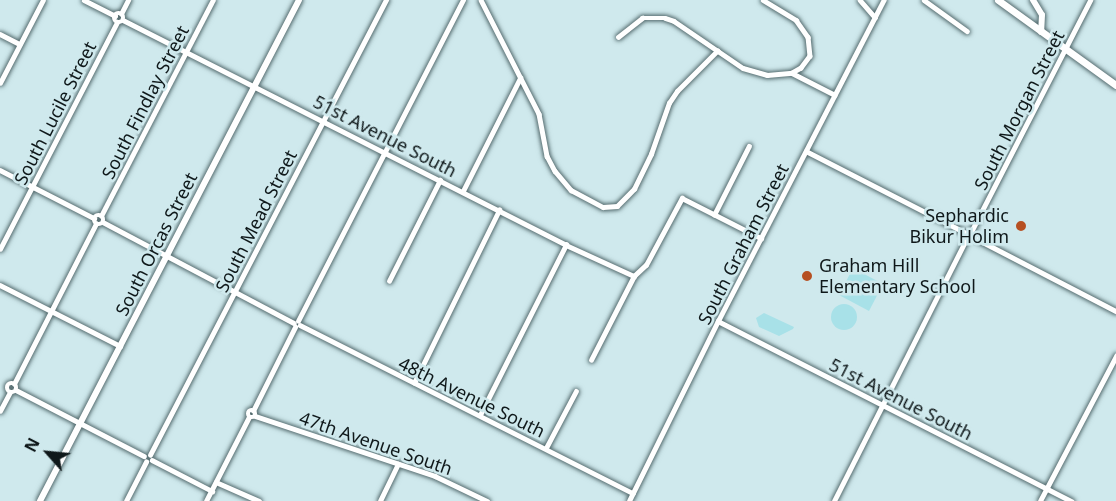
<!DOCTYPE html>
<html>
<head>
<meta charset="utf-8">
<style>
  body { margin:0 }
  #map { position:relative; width:1116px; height:501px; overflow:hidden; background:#cfe9ed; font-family:"Noto Sans",sans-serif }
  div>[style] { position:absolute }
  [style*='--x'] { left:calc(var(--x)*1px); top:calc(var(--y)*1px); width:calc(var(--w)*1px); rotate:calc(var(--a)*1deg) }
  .green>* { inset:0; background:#a8e1e8 }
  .round { border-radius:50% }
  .roads { filter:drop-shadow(0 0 2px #556c6f) drop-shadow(0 0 2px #556c6f) }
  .minor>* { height:4.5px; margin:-2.25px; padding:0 2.25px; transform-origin:2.25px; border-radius:2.25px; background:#fff }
  .minor>.ring { margin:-2.25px; padding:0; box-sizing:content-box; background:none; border:4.5px solid #fff; border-radius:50% }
  .tertiary>* { height:6px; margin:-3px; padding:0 3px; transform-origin:3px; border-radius:3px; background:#fff }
  .secondary>* { height:7px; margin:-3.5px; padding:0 3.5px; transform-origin:3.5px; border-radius:3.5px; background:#fff }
  .dots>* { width:16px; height:16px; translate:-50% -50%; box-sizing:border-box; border:3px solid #cfe9ed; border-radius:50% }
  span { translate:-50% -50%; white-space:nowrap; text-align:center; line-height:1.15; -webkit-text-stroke:5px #cfe9ed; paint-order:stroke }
  .street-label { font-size:18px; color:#0f181a }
  .poi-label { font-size:18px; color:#0f181a }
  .right { translate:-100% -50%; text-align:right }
  .left { translate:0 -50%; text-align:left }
  .north { position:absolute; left:18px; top:423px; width:60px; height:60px; -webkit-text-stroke:4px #cfe9ed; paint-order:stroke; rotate:297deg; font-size:16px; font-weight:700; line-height:24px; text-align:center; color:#0f181a }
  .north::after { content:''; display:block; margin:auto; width:21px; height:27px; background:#0f181a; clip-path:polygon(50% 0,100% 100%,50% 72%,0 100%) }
</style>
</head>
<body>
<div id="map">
  <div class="green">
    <i style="clip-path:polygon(853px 268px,883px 284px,869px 311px,839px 295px)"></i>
    <i class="round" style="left:831px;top:304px;width:26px;height:26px"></i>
    <i style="clip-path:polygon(764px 313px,794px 327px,793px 329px,779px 336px,759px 327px,756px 318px)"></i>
  </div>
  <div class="roads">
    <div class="minor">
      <i style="--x:84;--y:0;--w:35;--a:27"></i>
      <i style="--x:481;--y:0;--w:128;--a:63"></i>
      <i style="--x:539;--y:114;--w:43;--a:79.2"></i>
      <i style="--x:547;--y:156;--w:17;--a:62"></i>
      <i style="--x:555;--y:171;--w:25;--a:50"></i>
      <i style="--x:571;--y:190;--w:36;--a:28"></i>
      <i style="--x:603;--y:207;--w:14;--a:-4"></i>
      <i style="--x:617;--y:206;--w:24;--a:-45"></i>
      <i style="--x:634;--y:189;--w:39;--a:-64"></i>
      <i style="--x:651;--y:154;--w:54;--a:-70.6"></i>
      <i style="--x:669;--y:103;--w:14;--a:-56"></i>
      <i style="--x:677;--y:91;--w:57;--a:-45"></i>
      <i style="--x:763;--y:0;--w:39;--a:31"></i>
      <i style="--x:796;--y:20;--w:21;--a:55"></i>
      <i style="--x:808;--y:37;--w:19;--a:84"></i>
      <i style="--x:810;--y:56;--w:15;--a:127"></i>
      <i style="--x:801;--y:68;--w:10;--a:151"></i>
      <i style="--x:860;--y:0;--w:23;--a:49"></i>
      <i style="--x:924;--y:0;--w:53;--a:35.8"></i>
      <i class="ring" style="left:114.5px;top:13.5px;width:4.5px;height:4.5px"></i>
      <i style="--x:121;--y:14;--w:16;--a:-63"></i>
      <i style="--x:123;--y:20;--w:497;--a:26.9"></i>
      <i style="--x:566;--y:245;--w:75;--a:24.5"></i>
      <i style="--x:0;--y:34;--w:22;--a:27"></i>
      <i style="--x:618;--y:37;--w:31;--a:-38"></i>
      <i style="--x:642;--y:18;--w:23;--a:0"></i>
      <i style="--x:665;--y:18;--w:9;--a:18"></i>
      <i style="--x:674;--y:21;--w:83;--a:34.3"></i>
      <i style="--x:743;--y:68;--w:25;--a:16"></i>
      <i style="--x:767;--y:75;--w:25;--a:-5"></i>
      <i style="--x:792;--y:73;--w:48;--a:27.1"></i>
      <i style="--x:0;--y:83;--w:93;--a:-62.6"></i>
      <i style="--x:806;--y:151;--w:180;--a:27.1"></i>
      <i style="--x:0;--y:170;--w:106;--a:27.1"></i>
      <i style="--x:463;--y:191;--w:127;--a:-63.2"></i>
      <i style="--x:714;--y:215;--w:77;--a:-63.1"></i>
      <i class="ring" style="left:94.5px;top:215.5px;width:4.5px;height:4.5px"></i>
      <i style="--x:101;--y:216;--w:243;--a:-62.6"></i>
      <i style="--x:103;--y:222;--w:216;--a:27.9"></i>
      <i style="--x:971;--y:232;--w:261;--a:-62.8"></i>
      <i style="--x:973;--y:237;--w:161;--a:27.4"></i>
      <i style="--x:0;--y:249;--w:255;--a:-62.7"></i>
      <i style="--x:389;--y:281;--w:113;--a:-63.2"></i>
      <i style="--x:0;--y:285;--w:135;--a:26.9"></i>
      <i style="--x:298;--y:321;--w:361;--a:-62.8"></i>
      <i style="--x:718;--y:321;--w:397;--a:27"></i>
      <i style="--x:300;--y:325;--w:373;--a:26.8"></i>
      <i style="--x:591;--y:360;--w:94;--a:-62.9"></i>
      <i style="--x:634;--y:276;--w:16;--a:-43"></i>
      <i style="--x:646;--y:265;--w:76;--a:-61.8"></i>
      <i style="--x:682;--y:198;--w:89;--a:26.9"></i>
      <i style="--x:414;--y:383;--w:193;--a:-63.8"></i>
      <i class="ring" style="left:7.5px;top:383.5px;width:4.5px;height:4.5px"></i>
      <i style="--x:14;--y:384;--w:180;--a:-62.9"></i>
      <i style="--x:16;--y:390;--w:144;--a:27.3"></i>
      <i class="ring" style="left:248.5px;top:410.5px;width:2.5px;height:2.5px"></i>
      <i style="--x:0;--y:411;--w:21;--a:-62"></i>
      <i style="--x:253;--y:411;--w:94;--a:-63.4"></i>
      <i style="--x:480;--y:415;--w:191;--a:-63.2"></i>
      <i style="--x:255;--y:416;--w:190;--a:18.4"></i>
      <i style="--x:435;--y:476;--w:58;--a:25.7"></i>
      <i style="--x:546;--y:448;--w:64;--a:-62.2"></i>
      <i style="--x:150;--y:455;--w:513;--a:-62.59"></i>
      <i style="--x:152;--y:460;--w:68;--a:27.3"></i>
      <i style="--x:216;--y:482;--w:47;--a:23.8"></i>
      <i style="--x:126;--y:501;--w:44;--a:-62.9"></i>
      <i style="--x:206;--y:501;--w:94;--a:-62.9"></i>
      <i style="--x:380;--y:501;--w:41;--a:-64.1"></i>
      <i style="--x:629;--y:501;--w:201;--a:-63.7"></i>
      <i style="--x:718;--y:321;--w:361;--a:-62.7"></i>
      <i style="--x:834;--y:501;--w:295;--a:-63.2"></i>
      <i style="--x:1040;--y:501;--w:164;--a:-62.3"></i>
    </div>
    <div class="tertiary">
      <i style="--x:1033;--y:0;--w:17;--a:59"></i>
      <i style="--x:1042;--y:15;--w:17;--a:93"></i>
      <i style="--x:40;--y:501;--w:564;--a:-62.66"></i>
    </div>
    <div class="secondary">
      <i style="--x:998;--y:0;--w:145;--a:35.8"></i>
    </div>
  </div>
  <div class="dots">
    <i style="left:1021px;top:226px;background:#b65022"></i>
    <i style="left:807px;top:276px;background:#b65022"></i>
  </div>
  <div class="street-label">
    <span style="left:145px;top:102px;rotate:-63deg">South Findlay Street</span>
    <span style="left:1019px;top:110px;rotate:-63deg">South Morgan Street</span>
    <span style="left:55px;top:113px;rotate:-63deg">South Lucile Street</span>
    <span style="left:385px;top:136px;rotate:27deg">51st Avenue South</span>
    <span style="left:256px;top:221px;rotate:-63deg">South Mead Street</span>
    <span style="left:156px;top:244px;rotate:-63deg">South Orcas Street</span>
    <span style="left:743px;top:244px;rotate:-63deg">South Graham Street</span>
    <span style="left:472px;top:397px;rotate:26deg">48th Avenue South</span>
    <span style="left:901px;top:399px;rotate:27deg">51st Avenue South</span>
    <span style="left:376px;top:443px;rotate:19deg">47th Avenue South</span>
  </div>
  <div class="poi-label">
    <span class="right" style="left:1009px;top:226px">Sephardic<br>Bikur Holim</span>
    <span class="left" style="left:819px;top:276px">Graham Hill<br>Elementary School</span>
  </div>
  <div class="north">N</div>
</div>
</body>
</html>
